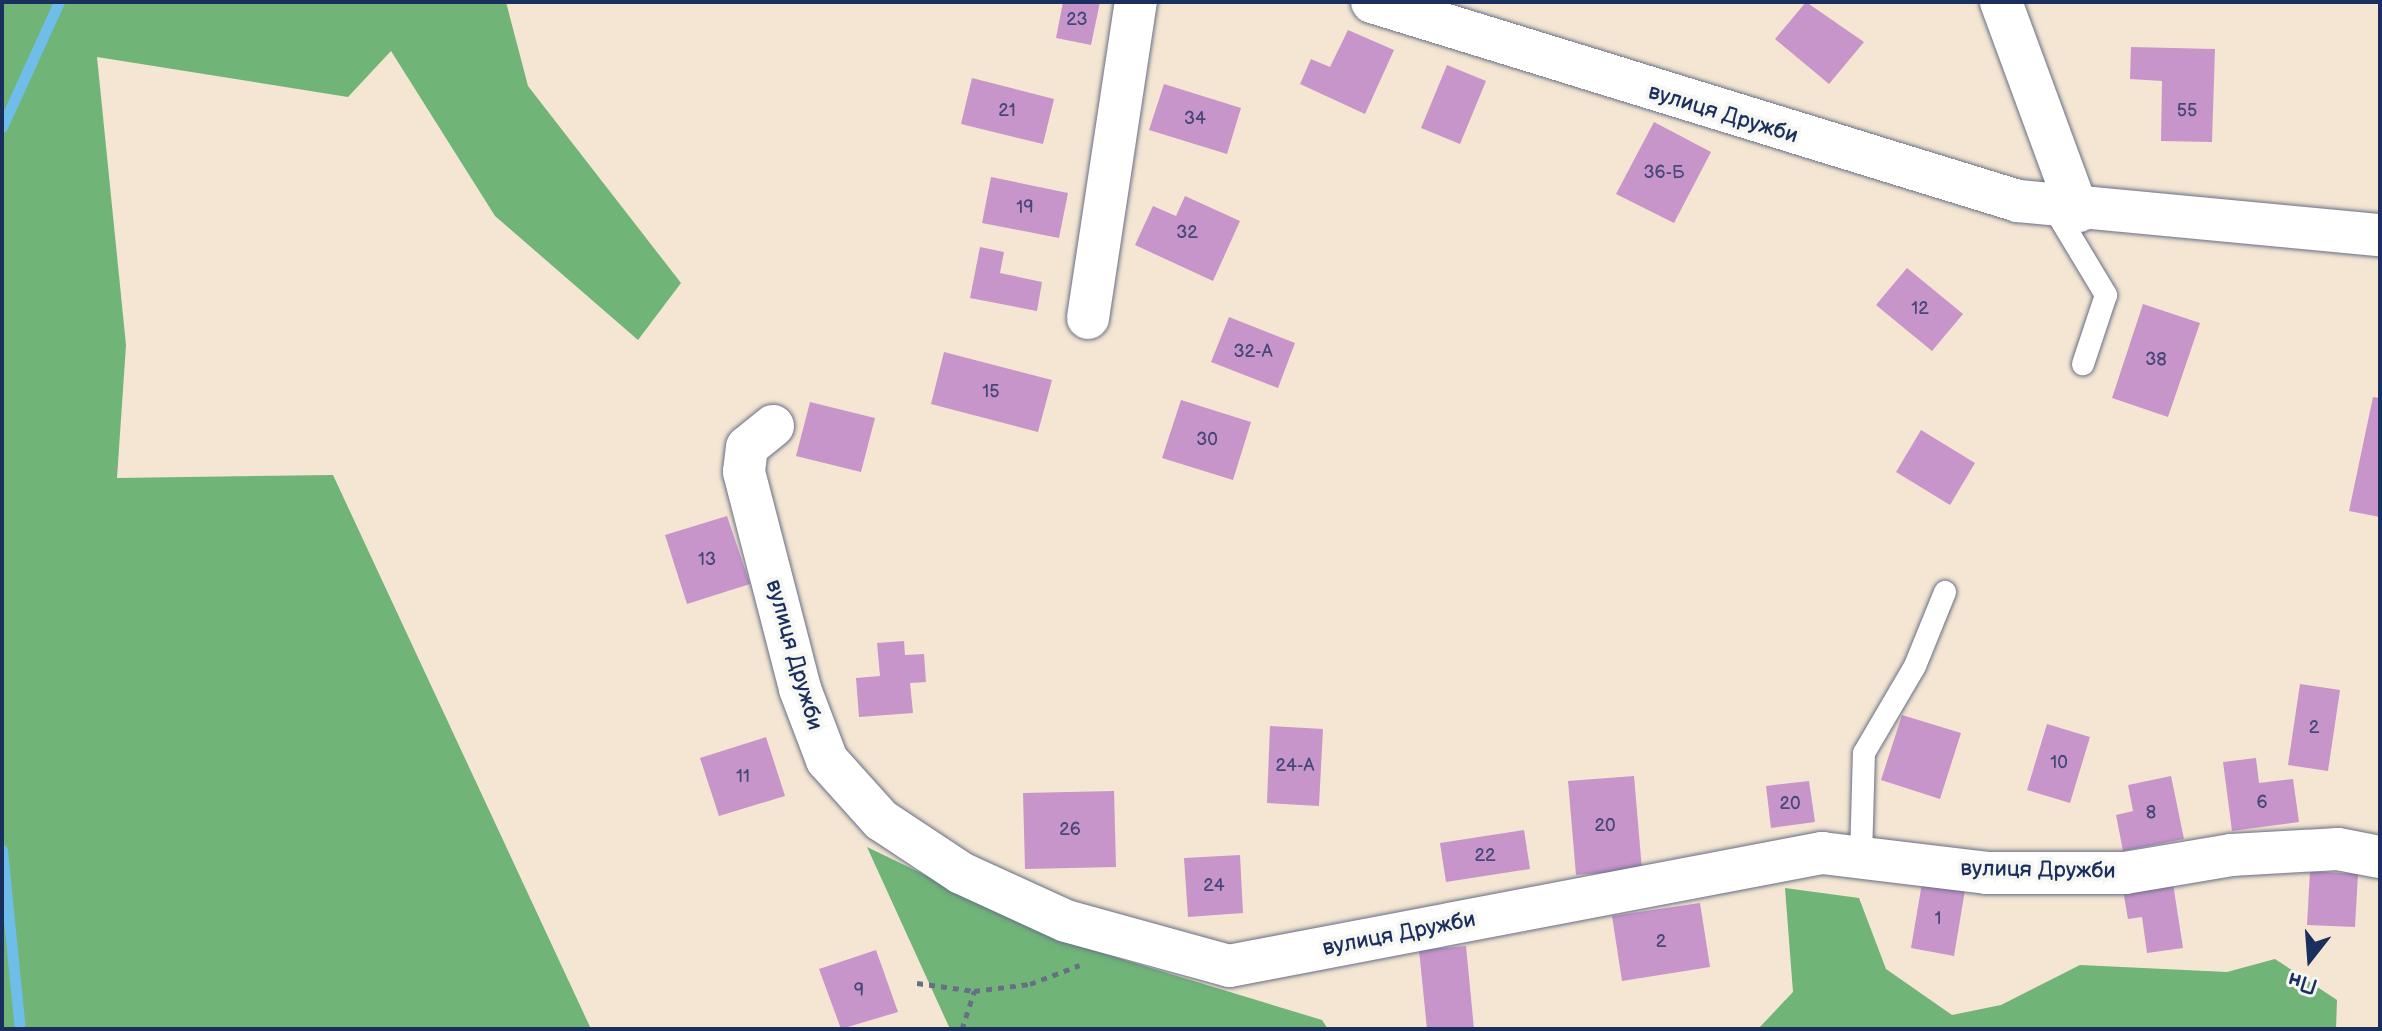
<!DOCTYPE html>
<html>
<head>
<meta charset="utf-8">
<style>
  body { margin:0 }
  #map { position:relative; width:2382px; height:1031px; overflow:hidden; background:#f4e6d2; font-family:"Balsamiq Sans",sans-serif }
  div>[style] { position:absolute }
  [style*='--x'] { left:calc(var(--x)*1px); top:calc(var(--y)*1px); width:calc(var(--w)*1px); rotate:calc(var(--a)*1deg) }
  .forest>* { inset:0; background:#70b478 }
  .stream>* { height:11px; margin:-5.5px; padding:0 5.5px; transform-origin:5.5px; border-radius:5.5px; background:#6fbde9 }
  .building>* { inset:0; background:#c895cb }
  .path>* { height:5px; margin-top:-2.5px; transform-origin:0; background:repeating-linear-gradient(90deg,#676f87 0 6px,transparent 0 12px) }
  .roads { filter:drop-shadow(0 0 2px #676f87) drop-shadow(0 0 2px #676f87) }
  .service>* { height:22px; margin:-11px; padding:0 11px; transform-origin:11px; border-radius:11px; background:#fff }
  .minor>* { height:42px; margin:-21px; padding:0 21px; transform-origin:21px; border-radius:21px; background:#fff }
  span { translate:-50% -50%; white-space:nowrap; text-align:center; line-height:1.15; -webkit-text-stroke:8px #f6f6f2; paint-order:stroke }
  .number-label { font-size:18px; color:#464879 }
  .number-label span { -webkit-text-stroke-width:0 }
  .street-label { font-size:22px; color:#1b2f5e }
  .frame { position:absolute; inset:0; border:4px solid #1b2f5e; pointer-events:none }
  .north { position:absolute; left:2270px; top:919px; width:80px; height:80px; -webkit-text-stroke:6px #f6f6f2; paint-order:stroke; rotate:197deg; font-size:22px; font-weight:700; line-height:32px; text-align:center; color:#1b2f5e }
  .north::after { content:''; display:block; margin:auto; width:28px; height:36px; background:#1b2f5e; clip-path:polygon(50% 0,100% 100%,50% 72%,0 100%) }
</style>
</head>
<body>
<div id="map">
  <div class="forest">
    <i style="clip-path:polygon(2px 2px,506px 2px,528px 86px,681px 283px,638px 340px,495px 216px,391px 51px,348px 97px,97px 57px,126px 345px,117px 478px,333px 475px,591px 1029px,2px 1029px)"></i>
    <i style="clip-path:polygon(867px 847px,1062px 941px,1322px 1020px,1328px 1029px,950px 1029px)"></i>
    <i style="clip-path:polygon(1785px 888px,1859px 898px,1886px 969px,1952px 1015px,2001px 1005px,2080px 965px,2227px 972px,2275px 959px,2337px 1000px,2336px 1029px,1758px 1029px,1793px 992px)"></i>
  </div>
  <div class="stream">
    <i style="--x:2;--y:127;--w:137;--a:-65.5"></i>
    <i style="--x:2;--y:850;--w:180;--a:84.3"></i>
  </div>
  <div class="building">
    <i style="clip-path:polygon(1063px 2px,1100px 2px,1091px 45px,1056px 38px)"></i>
    <i style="clip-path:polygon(1806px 2px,1864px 42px,1829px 84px,1775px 39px)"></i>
    <i style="clip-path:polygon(1348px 30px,1394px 50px,1365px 114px,1300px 84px,1311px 59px,1330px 67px)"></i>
    <i style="clip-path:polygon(2131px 47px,2215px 49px,2212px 142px,2161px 141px,2162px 81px,2130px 79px)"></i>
    <i style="clip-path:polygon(1447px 65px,1486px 81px,1460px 144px,1421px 128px)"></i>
    <i style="clip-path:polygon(972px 78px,1054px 99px,1043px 144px,961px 124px)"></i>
    <i style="clip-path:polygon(1164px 84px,1241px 108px,1227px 154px,1149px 130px)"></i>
    <i style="clip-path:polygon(1654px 122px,1711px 152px,1674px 223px,1616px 194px)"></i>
    <i style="clip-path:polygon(991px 177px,1068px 193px,1059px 238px,982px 223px)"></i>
    <i style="clip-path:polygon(1185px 196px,1240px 221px,1213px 281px,1135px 245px,1153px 206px,1176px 216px)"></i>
    <i style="clip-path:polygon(980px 247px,1004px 252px,1000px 273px,1042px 282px,1037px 311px,970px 298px)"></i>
    <i style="clip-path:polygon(1907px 268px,1963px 314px,1932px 351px,1876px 305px)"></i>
    <i style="clip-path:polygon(2143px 304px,2200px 323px,2168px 417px,2112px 398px)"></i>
    <i style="clip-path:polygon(1229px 317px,1295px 343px,1278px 388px,1211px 362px)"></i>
    <i style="clip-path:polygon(944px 352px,1052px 380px,1038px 432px,931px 404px)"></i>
    <i style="clip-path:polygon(2373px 397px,2380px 398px,2380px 517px,2349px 511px)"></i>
    <i style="clip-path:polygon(1181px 400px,1251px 422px,1233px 480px,1162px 458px)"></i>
    <i style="clip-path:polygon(810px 402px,875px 418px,861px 472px,796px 456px)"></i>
    <i style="clip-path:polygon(1921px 430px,1975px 463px,1950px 505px,1896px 472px)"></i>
    <i style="clip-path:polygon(727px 516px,750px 584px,687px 604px,665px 535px)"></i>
    <i style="clip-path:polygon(904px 641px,905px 655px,924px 654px,926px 682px,910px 683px,913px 713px,859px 717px,856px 678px,880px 676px,877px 643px)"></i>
    <i style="clip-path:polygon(2300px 684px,2340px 690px,2328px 771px,2288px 765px)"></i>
    <i style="clip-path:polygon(1902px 715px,1961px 733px,1940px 799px,1881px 780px)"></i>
    <i style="clip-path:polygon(2047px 724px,2090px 737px,2070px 803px,2027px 790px)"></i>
    <i style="clip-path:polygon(1270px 726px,1323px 729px,1319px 806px,1267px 803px)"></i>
    <i style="clip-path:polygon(766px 737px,785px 796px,719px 816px,700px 758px)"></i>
    <i style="clip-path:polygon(2256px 758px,2259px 783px,2293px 779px,2299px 822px,2232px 831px,2223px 762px)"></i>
    <i style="clip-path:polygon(1634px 776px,1642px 870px,1576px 875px,1568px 781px)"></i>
    <i style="clip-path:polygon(2171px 776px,2184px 839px,2123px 851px,2116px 815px,2133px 811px,2128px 785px)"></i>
    <i style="clip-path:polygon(1809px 781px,1815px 822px,1771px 828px,1766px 786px)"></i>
    <i style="clip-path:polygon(1114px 791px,1116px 867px,1025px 869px,1023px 793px)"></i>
    <i style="clip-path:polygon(1524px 830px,1530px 869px,1446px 882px,1440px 843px)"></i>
    <i style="clip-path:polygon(1240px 855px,1243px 913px,1188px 917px,1184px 858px)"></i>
    <i style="clip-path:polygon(2310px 871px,2358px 874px,2355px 927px,2307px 925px)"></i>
    <i style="clip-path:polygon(2172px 877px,2183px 948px,2147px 953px,2142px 917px,2128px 919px,2122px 884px)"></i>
    <i style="clip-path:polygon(1922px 883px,1965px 890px,1954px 956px,1911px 948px)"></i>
    <i style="clip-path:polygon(1700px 903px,1710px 967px,1622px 981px,1612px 916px)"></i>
    <i style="clip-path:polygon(1466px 946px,1474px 1029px,1427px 1029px,1419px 950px)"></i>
    <i style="clip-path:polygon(876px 950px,898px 1012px,841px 1029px,819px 969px)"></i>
  </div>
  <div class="path">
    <i style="--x:917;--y:983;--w:58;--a:8"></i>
    <i style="--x:974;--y:991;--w:56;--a:-7.1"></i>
    <i style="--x:1030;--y:984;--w:53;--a:-20.8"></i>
    <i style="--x:962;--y:1029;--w:40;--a:-72"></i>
  </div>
  <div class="roads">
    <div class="service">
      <i style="--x:2053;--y:207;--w:103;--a:58.9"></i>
      <i style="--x:2106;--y:295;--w:73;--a:108.4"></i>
      <i style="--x:1861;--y:858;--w:105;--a:-88.4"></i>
      <i style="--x:1864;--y:753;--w:101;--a:-59.6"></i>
      <i style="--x:1915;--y:666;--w:80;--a:-67.9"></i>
    </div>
    <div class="minor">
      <i style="--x:1372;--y:2;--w:676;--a:17.12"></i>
      <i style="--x:2018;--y:201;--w:364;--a:5.4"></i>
      <i style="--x:2001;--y:2;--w:223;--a:69.8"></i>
      <i style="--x:1088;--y:318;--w:320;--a:-81.4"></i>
      <i style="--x:773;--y:426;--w:33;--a:141"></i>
      <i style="--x:747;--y:447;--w:25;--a:97"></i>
      <i style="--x:744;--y:472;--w:224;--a:75.5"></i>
      <i style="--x:800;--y:689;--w:76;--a:69.2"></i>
      <i style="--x:827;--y:760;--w:81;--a:48"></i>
      <i style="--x:881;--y:820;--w:96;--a:33.5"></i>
      <i style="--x:961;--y:873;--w:115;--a:24.6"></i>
      <i style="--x:1066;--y:921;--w:169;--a:15.4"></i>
      <i style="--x:1229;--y:966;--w:604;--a:-10.79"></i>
      <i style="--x:1822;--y:853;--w:166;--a:6.9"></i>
      <i style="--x:1987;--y:873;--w:138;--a:0"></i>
      <i style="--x:2125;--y:873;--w:108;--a:-9.6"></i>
      <i style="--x:2231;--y:855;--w:107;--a:-3.2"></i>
      <i style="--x:2338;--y:849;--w:43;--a:10.8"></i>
    </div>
  </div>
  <div class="number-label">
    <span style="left:1077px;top:20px">23</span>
    <span style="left:1007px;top:111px">21</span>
    <span style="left:2187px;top:111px">55</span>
    <span style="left:1195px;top:119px">34</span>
    <span style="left:1664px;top:173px">36-Б</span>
    <span style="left:1025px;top:208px">19</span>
    <span style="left:1187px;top:233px">32</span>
    <span style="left:1920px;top:309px">12</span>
    <span style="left:1253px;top:352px">32-А</span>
    <span style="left:2156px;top:360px">38</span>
    <span style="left:991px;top:392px">15</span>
    <span style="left:1207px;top:440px">30</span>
    <span style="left:707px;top:560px">13</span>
    <span style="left:2314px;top:728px">2</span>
    <span style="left:2059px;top:763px">10</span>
    <span style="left:1295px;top:766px">24-А</span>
    <span style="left:743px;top:777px">11</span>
    <span style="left:2262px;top:803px">6</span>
    <span style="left:1790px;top:804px">20</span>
    <span style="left:2151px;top:813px">8</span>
    <span style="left:1605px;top:826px">20</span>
    <span style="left:1070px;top:830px">26</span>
    <span style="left:1485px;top:856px">22</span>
    <span style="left:1214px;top:886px">24</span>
    <span style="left:1938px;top:919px">1</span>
    <span style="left:1661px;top:942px">2</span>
    <span style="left:859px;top:991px">9</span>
  </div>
  <div class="street-label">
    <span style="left:1723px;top:114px;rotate:17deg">вулиця Дружби</span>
    <span style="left:794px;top:655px;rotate:74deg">вулиця Дружби</span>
    <span style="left:2038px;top:870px;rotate:1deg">вулиця Дружби</span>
    <span style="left:1399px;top:934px;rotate:-11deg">вулиця Дружби</span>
  </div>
  <div class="frame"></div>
  <div class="north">Пн</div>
</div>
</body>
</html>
